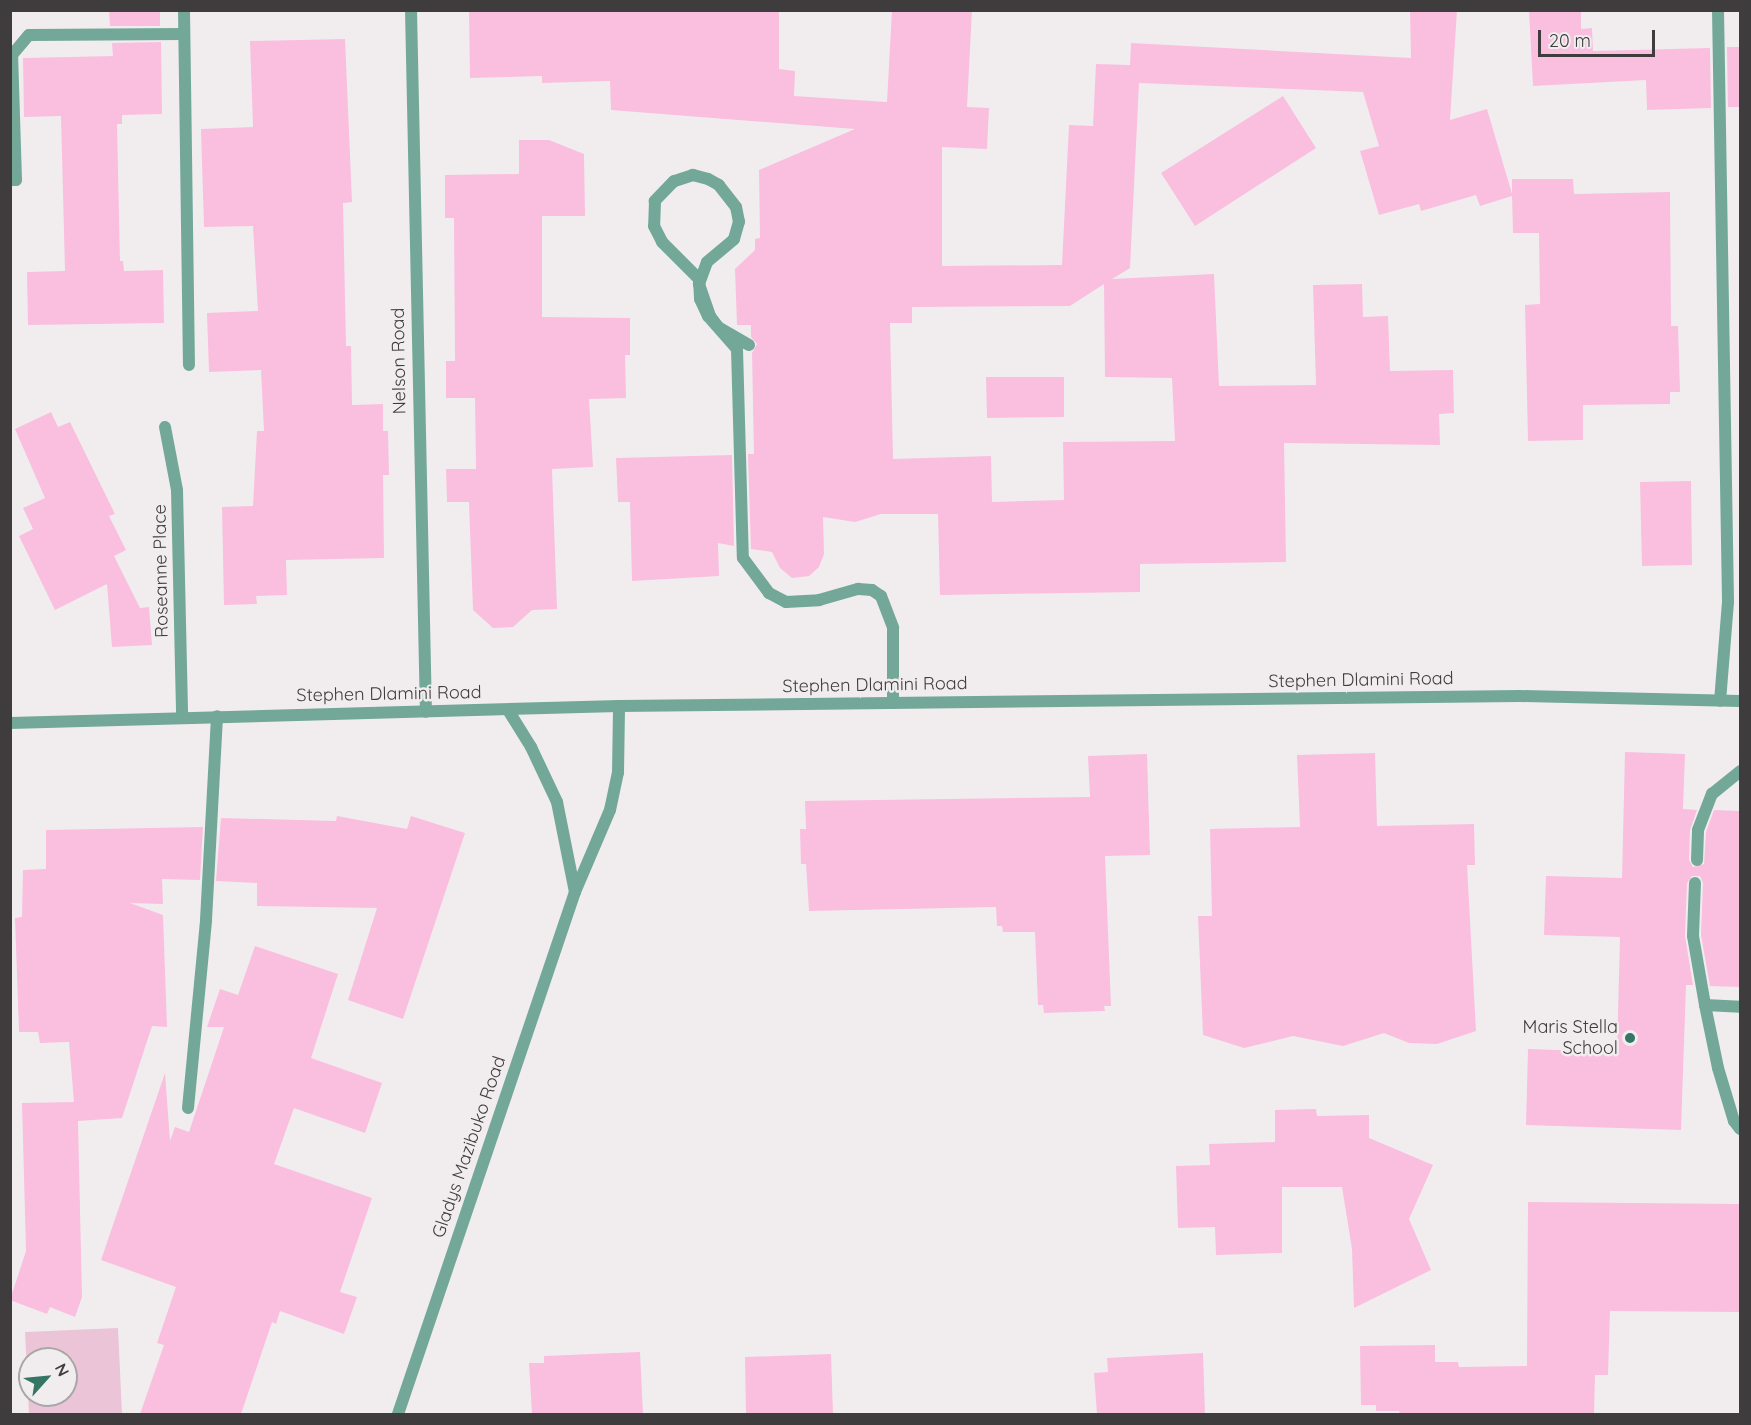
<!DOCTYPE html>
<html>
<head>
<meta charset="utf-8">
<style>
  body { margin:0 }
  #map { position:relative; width:1751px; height:1425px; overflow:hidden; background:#f1edef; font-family:Quicksand,sans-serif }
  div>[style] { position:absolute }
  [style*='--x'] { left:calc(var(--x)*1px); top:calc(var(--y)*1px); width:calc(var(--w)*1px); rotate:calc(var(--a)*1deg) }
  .green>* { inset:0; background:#ebc4d8 }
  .building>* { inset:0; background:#fabfde }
  .service>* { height:12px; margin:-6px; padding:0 6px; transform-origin:6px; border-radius:6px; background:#73a898 }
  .minor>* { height:12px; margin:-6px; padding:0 6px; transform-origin:6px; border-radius:6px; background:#73a898 }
  .tertiary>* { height:12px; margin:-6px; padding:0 6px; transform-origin:6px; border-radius:6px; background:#73a898 }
  .dots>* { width:16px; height:16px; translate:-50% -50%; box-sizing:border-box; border:3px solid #f1edef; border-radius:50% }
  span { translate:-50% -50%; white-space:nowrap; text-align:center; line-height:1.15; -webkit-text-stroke:5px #f1edef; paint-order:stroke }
  .street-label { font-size:18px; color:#3e3c3d }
  .poi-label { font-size:18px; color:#3e3c3d }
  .right { translate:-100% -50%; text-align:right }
  .frame { position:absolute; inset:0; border:12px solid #3e3c3d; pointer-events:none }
  .north { position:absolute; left:18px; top:1347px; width:60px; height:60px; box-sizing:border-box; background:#f1edef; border:2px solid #a9a6a8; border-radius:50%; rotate:63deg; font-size:16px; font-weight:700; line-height:24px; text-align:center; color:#3e3c3d }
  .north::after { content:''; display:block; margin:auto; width:21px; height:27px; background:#347563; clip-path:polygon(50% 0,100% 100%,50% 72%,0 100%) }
  .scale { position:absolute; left:1538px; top:30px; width:117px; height:27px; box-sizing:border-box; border:3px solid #3e3c3d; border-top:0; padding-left:8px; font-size:18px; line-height:21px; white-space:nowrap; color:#3e3c3d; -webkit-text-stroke:4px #f1edef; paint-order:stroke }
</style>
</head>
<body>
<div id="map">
  <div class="green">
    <i style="clip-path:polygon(evenodd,118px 1328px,122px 1414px,29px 1414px,25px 1332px,118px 1328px,30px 1359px,66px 1359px,66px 1395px,30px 1395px,30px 1359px)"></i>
  </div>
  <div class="building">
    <i style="clip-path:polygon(109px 10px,160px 10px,160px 26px,110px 26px)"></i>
    <i style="clip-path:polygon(evenodd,469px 10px,779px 10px,779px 69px,795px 71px,794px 96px,887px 102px,892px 10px,972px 10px,967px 107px,989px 108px,987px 149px,942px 147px,942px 266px,1062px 265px,1069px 125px,1093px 126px,1096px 64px,1130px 65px,1131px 43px,1411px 58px,1410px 10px,1457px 10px,1450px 120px,1487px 109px,1512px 194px,1512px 179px,1573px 179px,1574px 194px,1670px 192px,1671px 326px,1678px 326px,1680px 392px,1670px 392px,1670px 404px,1583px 405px,1583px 440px,1528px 441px,1525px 305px,1540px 304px,1539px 233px,1513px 233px,1512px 196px,1480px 206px,1476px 195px,1421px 211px,1419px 204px,1379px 215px,1360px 151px,1379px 146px,1363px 92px,1139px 83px,1130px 268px,1112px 279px,1214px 274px,1219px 386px,1316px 385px,1313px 285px,1362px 284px,1363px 317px,1388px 316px,1390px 371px,1453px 370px,1454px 413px,1439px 414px,1440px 445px,1284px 443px,1286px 562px,1140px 564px,1140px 592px,940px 595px,938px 514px,881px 514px,855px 522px,823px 517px,824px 554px,819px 567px,809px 576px,792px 578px,780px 568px,772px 552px,751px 549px,748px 454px,754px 454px,752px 353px,757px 344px,751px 337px,751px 325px,737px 325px,735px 269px,755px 250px,755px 239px,760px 238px,759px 170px,855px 129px,611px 110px,610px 81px,542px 83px,542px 76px,470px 78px,469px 10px,1104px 284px,1105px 377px,1172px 378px,1175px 441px,1063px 442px,1064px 500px,992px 502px,991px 456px,893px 459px,890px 323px,912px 323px,912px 307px,1070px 306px,1104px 284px)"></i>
    <i style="clip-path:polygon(1529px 10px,1581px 10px,1581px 29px,1592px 28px,1593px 51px,1710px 48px,1711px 108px,1647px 110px,1646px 80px,1533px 86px)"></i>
    <i style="clip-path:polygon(345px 39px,352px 202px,343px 203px,346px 346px,351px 346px,352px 405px,383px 404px,383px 431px,388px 431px,389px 475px,383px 475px,384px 558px,286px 560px,287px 595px,256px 596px,257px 604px,224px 605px,222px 507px,253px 506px,257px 431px,264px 431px,261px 370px,209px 372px,207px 313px,258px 311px,253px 226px,204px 227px,201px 129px,253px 127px,250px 41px)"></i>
    <i style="clip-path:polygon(161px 42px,162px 114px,122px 115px,122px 124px,117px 124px,120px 261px,123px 261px,124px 271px,163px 270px,164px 323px,28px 325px,27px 272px,65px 271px,61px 116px,24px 117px,23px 58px,113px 56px,112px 43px)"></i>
    <i style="clip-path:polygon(1727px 47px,1740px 47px,1740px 107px,1728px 107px)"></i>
    <i style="clip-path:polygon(1283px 96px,1316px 148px,1195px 226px,1161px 173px)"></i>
    <i style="clip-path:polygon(519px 140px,549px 140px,584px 154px,585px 216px,542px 216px,542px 317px,630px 318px,630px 355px,625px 355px,626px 398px,589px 399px,593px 467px,552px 469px,557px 609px,532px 610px,513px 627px,493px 628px,473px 610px,469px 502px,447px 502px,446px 469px,476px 469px,475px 398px,446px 398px,446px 361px,455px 361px,454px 218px,445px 218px,445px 175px,519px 174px)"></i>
    <i style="clip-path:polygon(986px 377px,1064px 377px,1064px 417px,987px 418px)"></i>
    <i style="clip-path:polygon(51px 412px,58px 427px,70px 422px,115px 514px,109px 516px,126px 550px,114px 556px,140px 608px,149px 607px,152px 645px,112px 647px,107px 584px,55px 610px,19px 536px,33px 529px,23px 508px,45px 498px,15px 429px)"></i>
    <i style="clip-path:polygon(732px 455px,734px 546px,718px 543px,719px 576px,632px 581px,630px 502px,618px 502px,616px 458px)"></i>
    <i style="clip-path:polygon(1691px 481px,1692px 565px,1642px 566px,1640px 482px)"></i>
    <i style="clip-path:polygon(1625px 752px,1685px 754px,1683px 809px,1697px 810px,1690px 830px,1689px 860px,1693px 867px,1704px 864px,1706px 832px,1714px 810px,1740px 811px,1740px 987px,1710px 986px,1701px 935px,1703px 883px,1700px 876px,1692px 876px,1687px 883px,1685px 936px,1693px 985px,1686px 985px,1681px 1130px,1526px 1125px,1528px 1049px,1617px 1052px,1620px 937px,1544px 935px,1546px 876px,1622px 878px)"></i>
    <i style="clip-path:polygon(1375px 753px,1377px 826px,1474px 824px,1475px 865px,1467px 865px,1476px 1031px,1437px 1044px,1409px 1043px,1384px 1033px,1343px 1046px,1293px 1036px,1244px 1048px,1203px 1035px,1198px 916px,1212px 916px,1210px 829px,1300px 827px,1297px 755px)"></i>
    <i style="clip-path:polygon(1147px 754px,1150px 855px,1105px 856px,1111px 1006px,1104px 1006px,1105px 1011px,1044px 1013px,1043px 1005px,1038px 1005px,1035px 932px,1003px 932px,1002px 926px,997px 926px,996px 907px,809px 911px,806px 864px,801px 864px,800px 829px,806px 829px,805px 801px,1090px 797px,1088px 756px)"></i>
    <i style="clip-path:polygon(337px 816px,407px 829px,411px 816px,465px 833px,403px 1019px,348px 1000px,377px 908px,257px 906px,257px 883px,216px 881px,221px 818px,336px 821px)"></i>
    <i style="clip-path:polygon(203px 827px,200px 880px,162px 879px,163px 904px,130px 903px,163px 915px,167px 1027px,152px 1026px,122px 1118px,78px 1121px,82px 1297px,75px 1317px,50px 1307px,47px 1314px,10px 1300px,26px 1251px,22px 1103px,74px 1102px,69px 1042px,40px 1043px,38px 1032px,19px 1032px,15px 918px,22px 917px,23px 870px,46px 869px,46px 830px)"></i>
    <i style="clip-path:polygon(255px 946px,338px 974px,311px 1058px,382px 1083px,365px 1133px,294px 1108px,274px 1164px,372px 1198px,340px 1292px,357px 1297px,344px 1334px,280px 1311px,276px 1324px,272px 1322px,241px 1414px,140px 1414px,164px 1345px,157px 1343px,176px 1287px,101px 1260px,165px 1073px,170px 1141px,175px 1127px,189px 1132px,224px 1027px,207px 1027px,220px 989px,238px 995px)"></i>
    <i style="clip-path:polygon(1316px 1109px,1317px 1116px,1369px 1115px,1369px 1138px,1433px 1165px,1409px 1219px,1431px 1270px,1354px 1308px,1352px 1249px,1342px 1187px,1282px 1187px,1282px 1253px,1216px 1255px,1215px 1227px,1178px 1228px,1176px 1166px,1210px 1165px,1209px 1144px,1275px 1142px,1275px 1110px)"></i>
    <i style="clip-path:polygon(1528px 1202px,1740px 1204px,1740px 1312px,1610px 1311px,1608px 1375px,1595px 1375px,1594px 1414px,1400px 1414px,1399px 1411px,1376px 1411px,1376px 1405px,1361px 1405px,1360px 1346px,1435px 1345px,1435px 1362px,1458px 1362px,1459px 1367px,1527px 1366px)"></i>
    <i style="clip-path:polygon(640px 1352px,643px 1414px,532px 1414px,529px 1363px,544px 1363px,544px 1356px)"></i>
    <i style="clip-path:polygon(1203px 1353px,1205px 1414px,1097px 1414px,1094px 1373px,1108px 1372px,1107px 1358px)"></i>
    <i style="clip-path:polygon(831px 1354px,833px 1414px,746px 1414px,745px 1357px)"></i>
  </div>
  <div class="service">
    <i style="--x:184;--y:10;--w:355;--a:89.2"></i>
    <i style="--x:1718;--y:10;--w:592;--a:89.03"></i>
    <i style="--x:1728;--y:602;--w:99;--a:94.6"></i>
    <i style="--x:10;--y:180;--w:6;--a:0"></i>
    <i style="--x:16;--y:180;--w:125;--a:-91.8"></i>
    <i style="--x:12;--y:55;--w:26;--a:-50"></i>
    <i style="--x:29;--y:35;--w:154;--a:-0.4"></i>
    <i style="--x:749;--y:345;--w:34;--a:-150"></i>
    <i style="--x:719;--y:328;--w:15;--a:-127"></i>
    <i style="--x:710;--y:316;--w:34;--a:-109"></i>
    <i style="--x:699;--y:284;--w:23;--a:-70"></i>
    <i style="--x:707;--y:262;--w:35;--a:-40"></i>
    <i style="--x:734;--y:239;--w:18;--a:-74"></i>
    <i style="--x:739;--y:222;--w:15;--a:-101"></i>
    <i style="--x:736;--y:207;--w:28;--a:-128"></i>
    <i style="--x:719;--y:185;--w:13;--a:-151"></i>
    <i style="--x:708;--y:179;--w:16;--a:-165"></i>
    <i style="--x:693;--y:175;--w:20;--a:162"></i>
    <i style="--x:674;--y:181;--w:28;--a:134"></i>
    <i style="--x:655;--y:201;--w:25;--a:92"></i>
    <i style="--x:654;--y:226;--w:18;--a:63"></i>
    <i style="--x:662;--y:242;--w:52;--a:45"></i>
    <i style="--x:699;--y:279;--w:20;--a:87"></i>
    <i style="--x:700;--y:299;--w:19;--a:65"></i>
    <i style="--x:708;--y:316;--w:44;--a:48.7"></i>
    <i style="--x:737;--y:349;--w:209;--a:88.4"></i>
    <i style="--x:743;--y:558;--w:44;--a:53.4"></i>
    <i style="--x:769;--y:593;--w:19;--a:28"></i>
    <i style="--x:786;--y:602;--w:33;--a:-3"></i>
    <i style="--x:819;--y:600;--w:41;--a:-15.8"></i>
    <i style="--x:858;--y:589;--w:14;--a:4"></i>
    <i style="--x:872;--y:590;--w:11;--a:34"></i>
    <i style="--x:881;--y:596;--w:34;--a:69"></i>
    <i style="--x:893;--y:628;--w:75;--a:90"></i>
    <i style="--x:1697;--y:860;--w:30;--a:-88"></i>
    <i style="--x:1698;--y:830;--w:39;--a:-69"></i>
    <i style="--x:1712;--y:794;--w:36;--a:-39"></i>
    <i style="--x:1695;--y:883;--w:53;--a:92.2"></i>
    <i style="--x:1693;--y:936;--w:70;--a:80.1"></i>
    <i style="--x:1705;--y:1005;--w:64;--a:78.3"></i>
    <i style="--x:1718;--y:1068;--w:55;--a:73.2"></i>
    <i style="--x:1734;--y:1121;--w:10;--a:53"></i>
    <i style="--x:1705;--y:1005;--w:35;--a:3"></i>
    <i style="--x:188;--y:1108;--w:189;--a:-84.5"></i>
    <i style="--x:206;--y:920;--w:204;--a:-86.9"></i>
  </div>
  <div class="minor">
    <i style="--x:411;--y:10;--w:702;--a:88.78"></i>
    <i style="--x:165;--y:427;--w:64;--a:79.2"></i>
    <i style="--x:177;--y:490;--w:226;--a:88.7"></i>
  </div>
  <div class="tertiary">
    <i style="--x:508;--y:710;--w:44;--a:58.1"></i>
    <i style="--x:531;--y:747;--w:61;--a:64.7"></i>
    <i style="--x:557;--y:802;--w:92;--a:78.7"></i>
    <i style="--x:10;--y:723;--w:609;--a:-1.6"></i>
    <i style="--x:619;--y:706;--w:901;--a:-0.64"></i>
    <i style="--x:1520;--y:696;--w:220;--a:1.3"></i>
    <i style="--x:398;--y:1414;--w:551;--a:-71.27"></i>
    <i style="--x:575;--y:892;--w:89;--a:-66.9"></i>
    <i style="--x:610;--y:810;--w:38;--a:-78"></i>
    <i style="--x:618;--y:773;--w:67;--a:-89.1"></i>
  </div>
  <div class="dots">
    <i style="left:1630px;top:1038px;background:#347563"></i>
  </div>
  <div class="street-label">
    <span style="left:399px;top:361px;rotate:-91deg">Nelson Road</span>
    <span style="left:161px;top:571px;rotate:-91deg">Roseanne Place</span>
    <span style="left:1361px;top:680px;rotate:-1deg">Stephen Dlamini Road</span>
    <span style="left:875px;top:685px;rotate:-1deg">Stephen Dlamini Road</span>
    <span style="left:389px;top:694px;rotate:-1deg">Stephen Dlamini Road</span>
    <span style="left:469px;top:1147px;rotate:-71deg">Gladys Mazibuko Road</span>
  </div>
  <div class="poi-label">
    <span class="right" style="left:1618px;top:1038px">Maris Stella<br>School</span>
  </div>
  <div class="frame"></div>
  <div class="north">N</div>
  <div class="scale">20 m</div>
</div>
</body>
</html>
